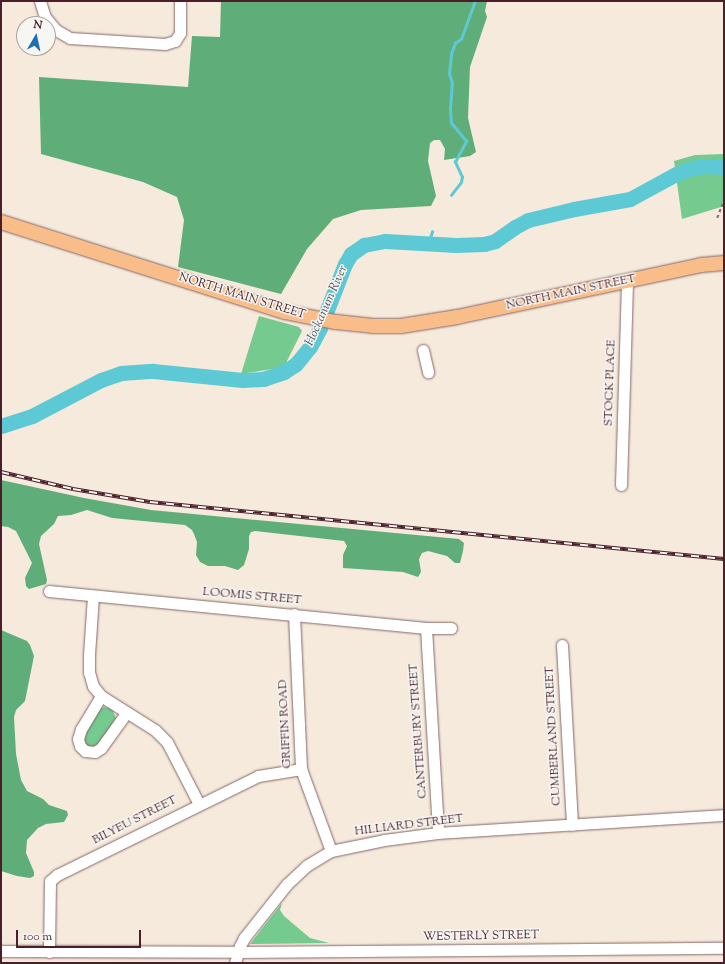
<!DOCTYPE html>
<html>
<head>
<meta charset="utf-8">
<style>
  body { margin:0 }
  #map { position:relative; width:725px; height:964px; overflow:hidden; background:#f5eadb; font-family:"Sorts Mill Goudy",serif }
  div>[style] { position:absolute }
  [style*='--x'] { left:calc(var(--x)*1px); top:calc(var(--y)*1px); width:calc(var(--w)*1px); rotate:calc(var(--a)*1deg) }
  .green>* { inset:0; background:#74ca8f }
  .forest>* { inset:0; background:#5fae7a }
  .stream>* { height:2.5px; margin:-1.25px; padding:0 1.25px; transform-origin:1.25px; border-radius:1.25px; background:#5dc9d5 }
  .river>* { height:15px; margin:-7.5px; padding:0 7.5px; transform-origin:7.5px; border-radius:7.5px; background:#5dc9d5 }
  .path>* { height:1.5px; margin-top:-0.75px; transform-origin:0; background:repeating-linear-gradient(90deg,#866669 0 3px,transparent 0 6px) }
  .roads { filter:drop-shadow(0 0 1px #866669) drop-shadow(0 0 1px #866669) }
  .minor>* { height:11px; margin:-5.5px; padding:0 5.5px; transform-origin:5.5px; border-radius:5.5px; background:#fff }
  .major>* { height:14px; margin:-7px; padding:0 7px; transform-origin:7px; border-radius:7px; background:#f8bd89 }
  .rail>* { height:4px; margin-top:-2px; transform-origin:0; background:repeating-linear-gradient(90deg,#f6f6f2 0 8px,#4a1f2b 0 16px); box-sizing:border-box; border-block:1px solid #4a1f2b }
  span { translate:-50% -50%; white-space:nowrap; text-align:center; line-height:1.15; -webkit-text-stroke:3px #f6f6f2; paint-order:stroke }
  .street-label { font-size:12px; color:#4a1f2b }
  .water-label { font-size:13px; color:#50525e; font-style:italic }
  .frame { position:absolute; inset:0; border:2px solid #4a1f2b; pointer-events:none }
  .north { position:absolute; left:16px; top:16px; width:40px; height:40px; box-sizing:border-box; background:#f6f6f2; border:1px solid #b1a0a2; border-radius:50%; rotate:9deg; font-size:11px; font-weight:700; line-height:16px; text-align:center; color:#4a1f2b }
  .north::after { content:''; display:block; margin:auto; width:14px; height:18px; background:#1f6fb2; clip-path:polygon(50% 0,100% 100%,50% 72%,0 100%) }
  .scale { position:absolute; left:16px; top:930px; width:125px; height:18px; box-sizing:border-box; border:2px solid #4a1f2b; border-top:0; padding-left:5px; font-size:12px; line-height:14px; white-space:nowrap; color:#4a1f2b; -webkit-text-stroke:3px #f6f6f2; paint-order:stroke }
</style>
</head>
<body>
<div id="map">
  <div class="green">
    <i style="clip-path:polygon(724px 154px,724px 206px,682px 219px,674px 161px,695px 155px)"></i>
    <i style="clip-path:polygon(259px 316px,299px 327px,302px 331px,284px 367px,241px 374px)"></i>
    <i style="clip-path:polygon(104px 707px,112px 709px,116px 718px,100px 744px,91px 747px,85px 745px,82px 736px,98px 710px)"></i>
    <i style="clip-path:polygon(282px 903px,280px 910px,284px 916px,310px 938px,329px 943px,250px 944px)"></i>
  </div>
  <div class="forest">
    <i style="clip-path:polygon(221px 1px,487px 1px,485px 11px,487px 17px,470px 67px,468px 118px,476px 152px,470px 156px,444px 160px,445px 149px,440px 140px,434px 140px,430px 143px,428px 161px,436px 196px,431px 206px,361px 210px,333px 219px,307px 249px,281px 294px,178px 267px,184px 220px,177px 197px,143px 182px,41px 154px,39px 77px,188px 87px,192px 36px,220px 37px)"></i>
    <i style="clip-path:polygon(1px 480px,84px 498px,151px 510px,459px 539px,464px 543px,463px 551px,460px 563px,455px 563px,447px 556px,428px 551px,422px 553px,419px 559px,421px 572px,418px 577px,403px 572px,343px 568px,343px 555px,347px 546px,344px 541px,255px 531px,251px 532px,249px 536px,249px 549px,244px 565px,238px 570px,225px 566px,208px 566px,200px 562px,196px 555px,197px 542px,194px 534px,192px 530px,185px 525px,112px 518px,87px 510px,71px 515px,58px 516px,54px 524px,41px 536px,39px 544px,47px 580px,46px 584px,29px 589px,26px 586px,25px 578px,32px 563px,16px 531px,8px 527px,1px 526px)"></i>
    <i style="clip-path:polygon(1px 630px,27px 641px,30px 645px,34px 656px,25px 701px,16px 710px,14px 717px,16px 754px,21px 780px,27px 791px,43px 799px,49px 805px,67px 811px,68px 815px,64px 822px,46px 824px,38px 828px,27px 840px,26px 853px,34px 872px,34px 876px,30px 878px,17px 876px,1px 871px)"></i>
  </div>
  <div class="stream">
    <i style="--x:451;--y:195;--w:16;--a:-52"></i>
    <i style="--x:461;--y:182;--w:5;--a:-79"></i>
    <i style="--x:462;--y:177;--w:17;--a:-115"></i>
    <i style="--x:455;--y:162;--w:24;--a:-62"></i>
    <i style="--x:466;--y:141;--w:23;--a:-130"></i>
    <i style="--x:451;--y:123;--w:14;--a:-94"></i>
    <i style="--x:450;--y:109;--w:26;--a:-86"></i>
    <i style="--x:452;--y:83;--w:9;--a:-108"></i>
    <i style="--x:449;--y:74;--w:20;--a:-84"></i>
    <i style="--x:451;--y:54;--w:12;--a:-70"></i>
    <i style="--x:455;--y:43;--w:7;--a:-34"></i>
    <i style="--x:461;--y:39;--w:40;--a:-69.8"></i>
    <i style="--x:428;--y:244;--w:13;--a:-72"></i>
  </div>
  <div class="river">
    <i style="--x:1;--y:426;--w:33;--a:-18"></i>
    <i style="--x:32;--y:416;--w:78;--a:-27.6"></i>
    <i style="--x:101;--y:380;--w:21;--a:-19"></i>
    <i style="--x:121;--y:373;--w:32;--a:-4"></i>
    <i style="--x:153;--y:371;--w:90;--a:5.7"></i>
    <i style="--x:243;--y:380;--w:20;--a:-3"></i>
    <i style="--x:263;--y:379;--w:22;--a:-18"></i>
    <i style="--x:284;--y:372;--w:14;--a:-34"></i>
    <i style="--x:296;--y:364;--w:22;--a:-51"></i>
    <i style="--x:310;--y:347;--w:21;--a:-62"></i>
    <i style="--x:320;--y:328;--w:69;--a:-68.7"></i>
    <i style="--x:345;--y:264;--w:12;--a:-59"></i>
    <i style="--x:351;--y:254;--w:16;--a:-35"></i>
    <i style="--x:364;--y:245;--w:21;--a:-11"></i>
    <i style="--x:385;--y:241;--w:71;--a:3.2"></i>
    <i style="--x:456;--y:245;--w:28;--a:-2"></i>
    <i style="--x:484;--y:244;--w:11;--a:-15"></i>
    <i style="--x:495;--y:241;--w:24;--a:-35"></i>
    <i style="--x:515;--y:227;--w:15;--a:-28"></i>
    <i style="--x:528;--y:220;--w:47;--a:-13.4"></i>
    <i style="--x:574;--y:209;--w:57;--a:-10.1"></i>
    <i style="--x:630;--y:199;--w:52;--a:-28.5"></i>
    <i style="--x:676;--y:174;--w:17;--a:-21"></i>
    <i style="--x:692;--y:168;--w:15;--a:-8"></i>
    <i style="--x:707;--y:166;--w:17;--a:3"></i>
  </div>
  <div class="path">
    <i style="--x:717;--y:218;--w:19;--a:-69"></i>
  </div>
  <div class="roads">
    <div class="minor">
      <i style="--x:40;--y:1;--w:17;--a:73"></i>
      <i style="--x:45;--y:17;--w:17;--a:50"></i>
      <i style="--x:56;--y:30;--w:16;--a:30"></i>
      <i style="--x:70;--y:38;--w:95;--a:3.6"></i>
      <i style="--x:165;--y:44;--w:10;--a:-17"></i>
      <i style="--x:175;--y:41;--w:9;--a:-58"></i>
      <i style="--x:180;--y:33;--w:32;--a:-90"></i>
      <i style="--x:423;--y:350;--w:23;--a:77"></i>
      <i style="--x:621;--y:485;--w:205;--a:-88.3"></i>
      <i style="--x:49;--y:591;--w:379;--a:5.6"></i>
      <i style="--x:426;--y:628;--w:25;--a:0"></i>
      <i style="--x:93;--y:596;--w:59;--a:93.9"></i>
      <i style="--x:89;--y:655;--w:17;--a:90"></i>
      <i style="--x:89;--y:672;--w:15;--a:74"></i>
      <i style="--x:93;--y:686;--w:13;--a:51"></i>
      <i style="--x:101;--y:696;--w:64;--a:32.2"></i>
      <i style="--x:155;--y:730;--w:17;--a:45"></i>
      <i style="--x:167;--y:742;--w:70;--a:62.7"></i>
      <i style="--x:294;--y:614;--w:155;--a:87.4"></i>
      <i style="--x:301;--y:769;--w:87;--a:69.9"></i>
      <i style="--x:426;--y:628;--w:205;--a:86.6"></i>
      <i style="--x:562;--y:645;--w:180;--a:86.8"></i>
      <i style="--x:101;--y:696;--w:39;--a:121"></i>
      <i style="--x:81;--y:729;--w:10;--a:107"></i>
      <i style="--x:78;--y:739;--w:7;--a:74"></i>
      <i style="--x:80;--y:746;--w:7;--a:45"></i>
      <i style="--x:85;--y:751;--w:10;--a:6"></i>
      <i style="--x:95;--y:752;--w:7;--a:-34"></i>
      <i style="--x:101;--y:748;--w:44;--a:-54.2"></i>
      <i style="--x:1;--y:951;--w:236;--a:0.2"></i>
      <i style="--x:237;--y:952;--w:487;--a:-0.5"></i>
      <i style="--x:49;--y:952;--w:71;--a:-89.2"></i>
      <i style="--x:50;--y:881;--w:9;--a:-41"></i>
      <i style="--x:57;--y:875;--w:224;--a:-26.2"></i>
      <i style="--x:258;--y:776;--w:44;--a:-9.2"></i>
      <i style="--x:235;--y:963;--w:18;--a:-74"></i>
      <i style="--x:240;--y:946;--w:9;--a:-63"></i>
      <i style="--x:244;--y:938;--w:69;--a:-51.5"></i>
      <i style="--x:287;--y:884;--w:26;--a:-43"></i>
      <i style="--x:306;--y:866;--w:29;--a:-31"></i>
      <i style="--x:331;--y:851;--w:54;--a:-11.7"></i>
      <i style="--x:384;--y:840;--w:54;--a:-7.4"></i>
      <i style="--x:438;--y:833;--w:287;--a:-3.6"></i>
    </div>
    <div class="major">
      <i style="--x:1;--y:222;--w:298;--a:17.6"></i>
      <i style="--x:285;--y:312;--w:52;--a:11.1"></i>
      <i style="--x:336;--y:322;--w:37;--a:6"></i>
      <i style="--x:373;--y:326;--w:28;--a:0"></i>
      <i style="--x:401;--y:326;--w:57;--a:-9.1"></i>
      <i style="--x:457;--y:317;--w:249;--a:-12"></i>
      <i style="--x:701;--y:265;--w:23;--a:-5"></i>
    </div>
  </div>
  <div class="rail">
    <i style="--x:1;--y:472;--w:74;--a:13.3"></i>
    <i style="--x:73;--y:489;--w:78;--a:9.6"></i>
    <i style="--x:150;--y:502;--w:577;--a:5.67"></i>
  </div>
  <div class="street-label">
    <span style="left:571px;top:293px;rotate:-12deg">NORTH MAIN STREET</span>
    <span style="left:242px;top:297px;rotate:17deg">NORTH MAIN STREET</span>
    <span style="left:611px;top:383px;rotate:-88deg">STOCK PLACE</span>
    <span style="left:252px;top:597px;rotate:5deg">LOOMIS STREET</span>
    <span style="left:286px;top:724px;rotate:-93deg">GRIFFIN ROAD</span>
    <span style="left:419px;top:731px;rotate:-94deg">CANTERBURY STREET</span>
    <span style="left:554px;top:736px;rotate:-93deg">CUMBERLAND STREET</span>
    <span style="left:135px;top:821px;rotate:-27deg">BILYEU STREET</span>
    <span style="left:409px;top:826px;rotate:-7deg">HILLIARD STREET</span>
    <span style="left:481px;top:937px;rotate:-1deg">WESTERLY STREET</span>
  </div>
  <div class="water-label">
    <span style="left:327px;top:306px;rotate:-66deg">Hockanum River</span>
  </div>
  <div class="frame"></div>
  <div class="north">N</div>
  <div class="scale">100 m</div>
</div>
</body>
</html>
